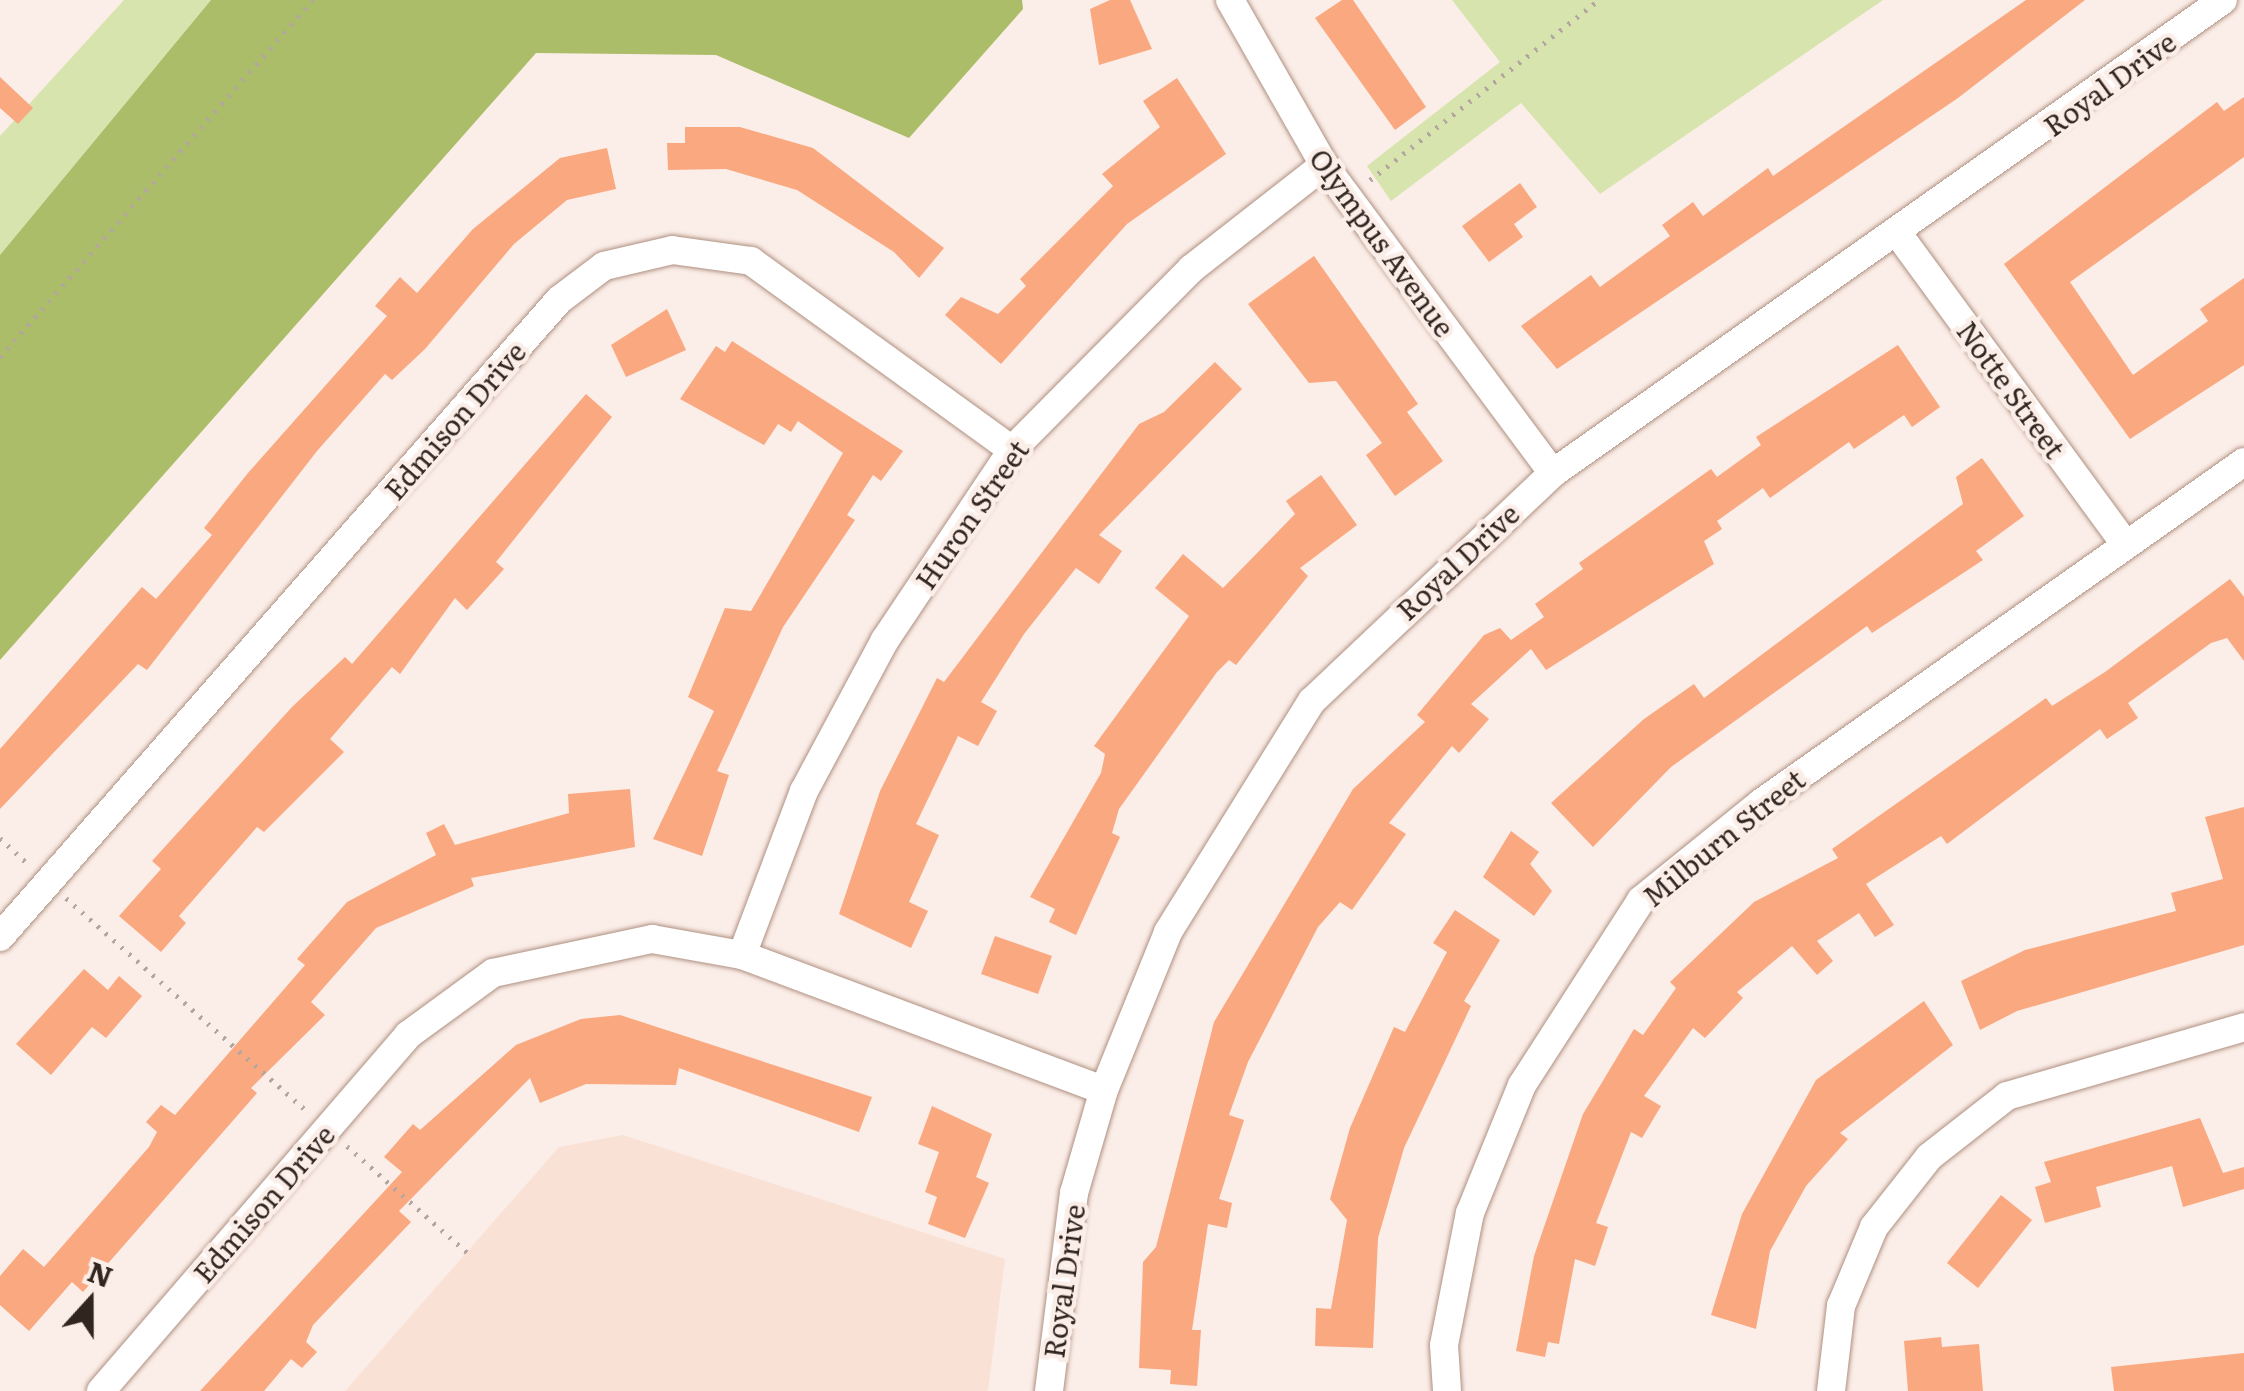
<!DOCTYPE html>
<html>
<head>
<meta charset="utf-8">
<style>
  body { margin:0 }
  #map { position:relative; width:2244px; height:1391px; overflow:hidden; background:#fbede7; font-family:Literata,serif }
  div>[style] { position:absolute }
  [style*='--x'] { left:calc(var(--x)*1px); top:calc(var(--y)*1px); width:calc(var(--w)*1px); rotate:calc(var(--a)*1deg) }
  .built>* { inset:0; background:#fae1d6 }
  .green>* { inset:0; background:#d7e4ad }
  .forest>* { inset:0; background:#acbd69 }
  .building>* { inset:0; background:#faa880 }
  .path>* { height:5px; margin-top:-2.5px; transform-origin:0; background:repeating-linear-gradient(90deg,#b3a6a0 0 2.5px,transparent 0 10.5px) }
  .roads { filter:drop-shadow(0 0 2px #af9081) drop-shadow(0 0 2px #af9081) }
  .minor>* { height:28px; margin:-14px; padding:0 14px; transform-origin:14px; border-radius:14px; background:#fff }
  span { translate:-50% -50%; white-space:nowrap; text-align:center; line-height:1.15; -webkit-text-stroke:9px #fbede7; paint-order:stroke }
  .street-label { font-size:28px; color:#31251f }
  .north { position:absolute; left:40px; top:1251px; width:100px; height:100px; -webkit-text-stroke:8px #fbede7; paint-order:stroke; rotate:21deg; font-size:28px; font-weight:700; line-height:40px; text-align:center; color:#31251f }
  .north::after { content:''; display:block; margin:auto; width:35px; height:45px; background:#31251f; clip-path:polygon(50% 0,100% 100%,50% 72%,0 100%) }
</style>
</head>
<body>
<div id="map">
  <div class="built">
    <i style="clip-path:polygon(623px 1135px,1005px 1259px,988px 1391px,345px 1391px,559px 1147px)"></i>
  </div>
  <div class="green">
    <i style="clip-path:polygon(124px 0,211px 0,0 255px,0 136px)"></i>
    <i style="clip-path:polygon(1452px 0,1883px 0,1600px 194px,1521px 103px,1391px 201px,1367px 166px,1500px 62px)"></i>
  </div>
  <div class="forest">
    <i style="clip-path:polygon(211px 0,1022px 0,1023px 9px,909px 138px,716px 55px,536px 53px,0 660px,0 255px)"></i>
  </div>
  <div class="building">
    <i style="clip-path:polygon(1110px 0,1130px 0,1152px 49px,1099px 65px,1090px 9px)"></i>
    <i style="clip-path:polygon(1342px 0,1353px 0,1426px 107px,1395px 130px,1315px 18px)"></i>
    <i style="clip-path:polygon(2026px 0,2085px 0,1958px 98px,1557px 369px,1521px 326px,1591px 275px,1600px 287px,1670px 236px,1662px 225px,1693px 202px,1703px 216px,1768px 168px,1773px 176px)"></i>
    <i style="clip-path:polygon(0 77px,33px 108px,18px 124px,0 108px)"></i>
    <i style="clip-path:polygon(1177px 78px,1226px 154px,1127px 224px,1001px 364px,945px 315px,961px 297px,998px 314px,1026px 286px,1020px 279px,1113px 186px,1102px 174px,1160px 127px,1143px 101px)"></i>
    <i style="clip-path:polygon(2244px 97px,2244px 157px,2070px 282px,2133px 375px,2208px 321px,2200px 309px,2244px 278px,2244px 365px,2130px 439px,2004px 264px,2217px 102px,2224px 111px)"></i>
    <i style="clip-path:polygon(685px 127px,740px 127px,813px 148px,944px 248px,919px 278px,894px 252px,797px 190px,726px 169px,668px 170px,667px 143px,685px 143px)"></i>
    <i style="clip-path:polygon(607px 148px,616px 189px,567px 200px,514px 244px,425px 349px,392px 380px,385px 374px,317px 451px,147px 670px,138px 664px,0 809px,0 749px,142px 587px,156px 599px,212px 535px,204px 528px,248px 473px,387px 316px,375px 306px,400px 277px,417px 293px,473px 229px,560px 158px)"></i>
    <i style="clip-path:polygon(1520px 183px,1537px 207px,1514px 224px,1523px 237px,1489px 262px,1462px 226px)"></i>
    <i style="clip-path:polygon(1314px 256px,1418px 404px,1407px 412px,1443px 461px,1395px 496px,1366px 455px,1382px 443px,1336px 381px,1309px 383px,1248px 304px)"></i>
    <i style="clip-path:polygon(667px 309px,686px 350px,626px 377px,611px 345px)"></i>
    <i style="clip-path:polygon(732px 341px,903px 451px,881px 481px,873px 475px,847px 515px,855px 520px,783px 627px,717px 771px,729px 775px,702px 856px,653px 839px,714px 711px,688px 697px,725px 608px,751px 611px,843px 453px,798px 421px,791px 432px,778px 424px,764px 445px,680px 399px,716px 346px,725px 352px)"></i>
    <i style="clip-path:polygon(1898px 345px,1940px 407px,1912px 427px,1904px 415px,1854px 449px,1849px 442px,1770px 498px,1763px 488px,1717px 521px,1722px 529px,1704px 541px,1714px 564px,1546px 670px,1531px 649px,1471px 704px,1489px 719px,1459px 753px,1452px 746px,1389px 823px,1406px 834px,1352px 910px,1340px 902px,1318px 927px,1248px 1062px,1229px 1115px,1244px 1120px,1219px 1199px,1232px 1203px,1227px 1228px,1208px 1224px,1192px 1330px,1201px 1330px,1197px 1386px,1170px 1384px,1171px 1370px,1139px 1368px,1143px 1262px,1156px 1247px,1214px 1022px,1353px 789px,1425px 722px,1417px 715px,1484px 635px,1500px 628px,1511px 640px,1544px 617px,1535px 604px,1583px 569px,1579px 563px,1711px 469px,1717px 477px,1761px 445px,1756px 437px)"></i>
    <i style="clip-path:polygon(1215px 362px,1242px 389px,1099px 535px,1122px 551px,1099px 584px,1076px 568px,1024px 634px,981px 702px,997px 711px,978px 746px,958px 736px,916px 824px,939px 835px,909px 902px,928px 911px,911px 948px,839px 914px,880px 791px,937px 678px,944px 682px,1139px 424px,1164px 412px)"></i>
    <i style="clip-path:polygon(586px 394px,612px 417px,496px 562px,504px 569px,467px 610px,455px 598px,400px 674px,392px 667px,330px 739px,344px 752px,264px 832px,257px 827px,179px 916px,186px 923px,161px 952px,119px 916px,161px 869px,152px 861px,292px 707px,345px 657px,352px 664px)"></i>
    <i style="clip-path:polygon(1982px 458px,2024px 516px,1976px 551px,1983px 560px,1872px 633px,1867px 626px,1671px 767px,1593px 847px,1551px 803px,1644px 719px,1694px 684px,1704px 698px,1963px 504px,1956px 477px)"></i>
    <i style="clip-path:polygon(1321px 475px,1357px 525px,1300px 568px,1308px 576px,1236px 665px,1229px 660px,1217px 672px,1119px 809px,1112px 833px,1120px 837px,1076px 935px,1049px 922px,1055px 909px,1030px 897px,1101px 773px,1105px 754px,1094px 746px,1189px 616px,1155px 588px,1183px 554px,1223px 588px,1295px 514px,1286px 501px)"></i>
    <i style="clip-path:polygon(2230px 579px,2244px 597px,2244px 661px,2227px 638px,2211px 643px,2128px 703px,2138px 718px,2107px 739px,2100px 729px,1947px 844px,1941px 836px,1866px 884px,1894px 925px,1875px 937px,1859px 913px,1817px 941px,1833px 961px,1817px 975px,1792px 946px,1737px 992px,1743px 998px,1705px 1038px,1693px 1028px,1644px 1096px,1661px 1106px,1642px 1138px,1631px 1132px,1596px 1223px,1608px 1227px,1595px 1266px,1575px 1259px,1559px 1344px,1548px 1342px,1545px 1357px,1516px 1351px,1534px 1256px,1583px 1114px,1634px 1029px,1643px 1035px,1676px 988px,1670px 982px,1754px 902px,1838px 858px,1832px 849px,2046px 698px,2052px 706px,2105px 672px)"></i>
    <i style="clip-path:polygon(630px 789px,635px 847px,471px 878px,474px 886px,376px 928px,311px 1002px,325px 1015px,251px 1088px,257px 1093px,83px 1292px,72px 1282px,29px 1331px,0 1305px,0 1276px,23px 1249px,44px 1267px,149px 1147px,157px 1132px,146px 1122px,161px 1105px,175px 1115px,305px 965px,297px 959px,347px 902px,436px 855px,426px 833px,444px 824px,455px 845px,569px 813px,568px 794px)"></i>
    <i style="clip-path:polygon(2244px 807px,2244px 945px,2017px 1011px,1980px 1030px,1961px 981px,2025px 950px,2176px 911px,2171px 893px,2223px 879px,2205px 817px)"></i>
    <i style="clip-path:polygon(1511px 831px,1539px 852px,1530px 864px,1552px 891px,1534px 916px,1483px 877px)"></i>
    <i style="clip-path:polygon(1455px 910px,1500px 940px,1464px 1001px,1471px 1006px,1404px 1148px,1378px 1238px,1373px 1348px,1315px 1346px,1316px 1308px,1331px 1309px,1347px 1220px,1330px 1199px,1350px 1128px,1394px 1027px,1405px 1032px,1447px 952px,1433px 943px)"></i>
    <i style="clip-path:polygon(995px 936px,1052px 956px,1038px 994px,981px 974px)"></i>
    <i style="clip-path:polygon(84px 969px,108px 990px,119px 976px,142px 996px,106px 1038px,92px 1027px,51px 1075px,16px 1044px)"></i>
    <i style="clip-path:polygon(1924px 1001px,1953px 1045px,1840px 1133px,1848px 1139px,1806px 1186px,1770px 1251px,1756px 1329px,1711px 1315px,1742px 1214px,1816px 1080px)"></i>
    <i style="clip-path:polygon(620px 1015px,872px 1097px,859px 1132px,679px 1068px,676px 1085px,586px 1084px,540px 1103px,530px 1078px,399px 1211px,411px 1222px,313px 1325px,306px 1342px,317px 1352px,302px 1368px,291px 1359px,264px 1391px,200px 1391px,402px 1172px,384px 1157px,413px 1124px,420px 1130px,516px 1045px,581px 1019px)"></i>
    <i style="clip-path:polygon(932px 1106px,992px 1134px,976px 1177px,989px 1183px,965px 1238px,928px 1224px,937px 1197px,925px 1192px,939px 1152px,918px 1144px)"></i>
    <i style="clip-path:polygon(2200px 1118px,2223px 1173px,2244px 1167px,2244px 1189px,2183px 1207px,2172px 1166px,2096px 1187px,2101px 1207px,2045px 1223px,2035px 1187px,2051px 1182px,2044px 1162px)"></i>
    <i style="clip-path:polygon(2001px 1195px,2032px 1220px,1978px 1288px,1947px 1263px)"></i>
    <i style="clip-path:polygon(1941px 1337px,1942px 1347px,1979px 1344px,1983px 1391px,1908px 1391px,1904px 1341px)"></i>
    <i style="clip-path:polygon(2244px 1353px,2244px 1391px,2114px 1391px,2111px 1367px)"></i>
  </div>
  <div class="path">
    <i style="--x:1370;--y:180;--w:291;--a:-38.2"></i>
    <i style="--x:0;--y:357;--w:475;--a:-48.8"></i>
    <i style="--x:0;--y:838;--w:38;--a:43"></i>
    <i style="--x:66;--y:898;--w:324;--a:41.5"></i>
    <i style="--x:347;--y:1146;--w:167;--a:41.6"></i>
  </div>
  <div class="roads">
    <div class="minor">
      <i style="--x:1230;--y:0;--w:190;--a:60.3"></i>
      <i style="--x:1324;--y:165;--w:384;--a:53.4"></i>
      <i style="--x:1899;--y:235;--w:383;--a:53.8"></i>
      <i style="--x:0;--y:937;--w:847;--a:-48.73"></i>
      <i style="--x:559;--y:300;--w:56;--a:-37.1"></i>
      <i style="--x:604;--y:266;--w:70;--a:-13.2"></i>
      <i style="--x:672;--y:250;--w:80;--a:7.9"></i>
      <i style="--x:751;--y:261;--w:322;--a:35.9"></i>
      <i style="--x:742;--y:955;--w:175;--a:-69.3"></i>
      <i style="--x:804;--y:791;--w:171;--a:-61.8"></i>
      <i style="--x:885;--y:640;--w:229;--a:-56.2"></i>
      <i style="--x:1012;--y:450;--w:255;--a:-45.3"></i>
      <i style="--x:1191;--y:269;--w:169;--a:-38"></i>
      <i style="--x:101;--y:1391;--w:470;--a:-49.2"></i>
      <i style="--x:408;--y:1035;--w:105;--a:-36.1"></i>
      <i style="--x:493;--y:973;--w:163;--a:-12.1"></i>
      <i style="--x:652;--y:939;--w:91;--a:10.1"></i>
      <i style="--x:742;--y:955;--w:386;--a:20.5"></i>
      <i style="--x:1049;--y:1391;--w:200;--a:-82.8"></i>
      <i style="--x:1074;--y:1193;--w:107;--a:-73.8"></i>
      <i style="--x:1104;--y:1090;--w:170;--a:-67.9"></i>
      <i style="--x:1168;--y:932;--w:272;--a:-58.1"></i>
      <i style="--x:1312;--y:701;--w:332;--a:-43.4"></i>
      <i style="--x:1553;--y:473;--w:820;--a:-35.22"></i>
      <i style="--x:1447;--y:1391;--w:46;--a:-93.7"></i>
      <i style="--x:1444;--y:1345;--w:135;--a:-78.9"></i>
      <i style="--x:1470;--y:1213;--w:138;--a:-67.9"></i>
      <i style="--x:1522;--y:1085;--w:220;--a:-57.2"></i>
      <i style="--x:1641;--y:900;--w:154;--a:-38.9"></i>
      <i style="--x:1761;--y:803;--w:591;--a:-35.22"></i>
      <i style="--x:1831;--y:1391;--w:86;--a:-83.3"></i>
      <i style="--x:1841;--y:1306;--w:86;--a:-67.3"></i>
      <i style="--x:1874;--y:1227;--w:89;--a:-51.8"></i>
      <i style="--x:1929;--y:1157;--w:99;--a:-38"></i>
      <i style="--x:2007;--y:1096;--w:247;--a:-16.2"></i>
    </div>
  </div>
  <div class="street-label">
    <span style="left:2109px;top:83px;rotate:-36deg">Royal Drive</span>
    <span style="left:1383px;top:242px;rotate:54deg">Olympus Avenue</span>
    <span style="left:2012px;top:389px;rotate:54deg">Notte Street</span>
    <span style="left:454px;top:420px;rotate:-49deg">Edmison Drive</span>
    <span style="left:971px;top:514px;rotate:-55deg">Huron Street</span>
    <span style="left:1457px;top:561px;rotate:-43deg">Royal Drive</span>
    <span style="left:1723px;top:837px;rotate:-39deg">Milburn Street</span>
    <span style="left:263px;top:1203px;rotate:-49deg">Edmison Drive</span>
    <span style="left:1063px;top:1281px;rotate:-82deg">Royal Drive</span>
  </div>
  <div class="north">N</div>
</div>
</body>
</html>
